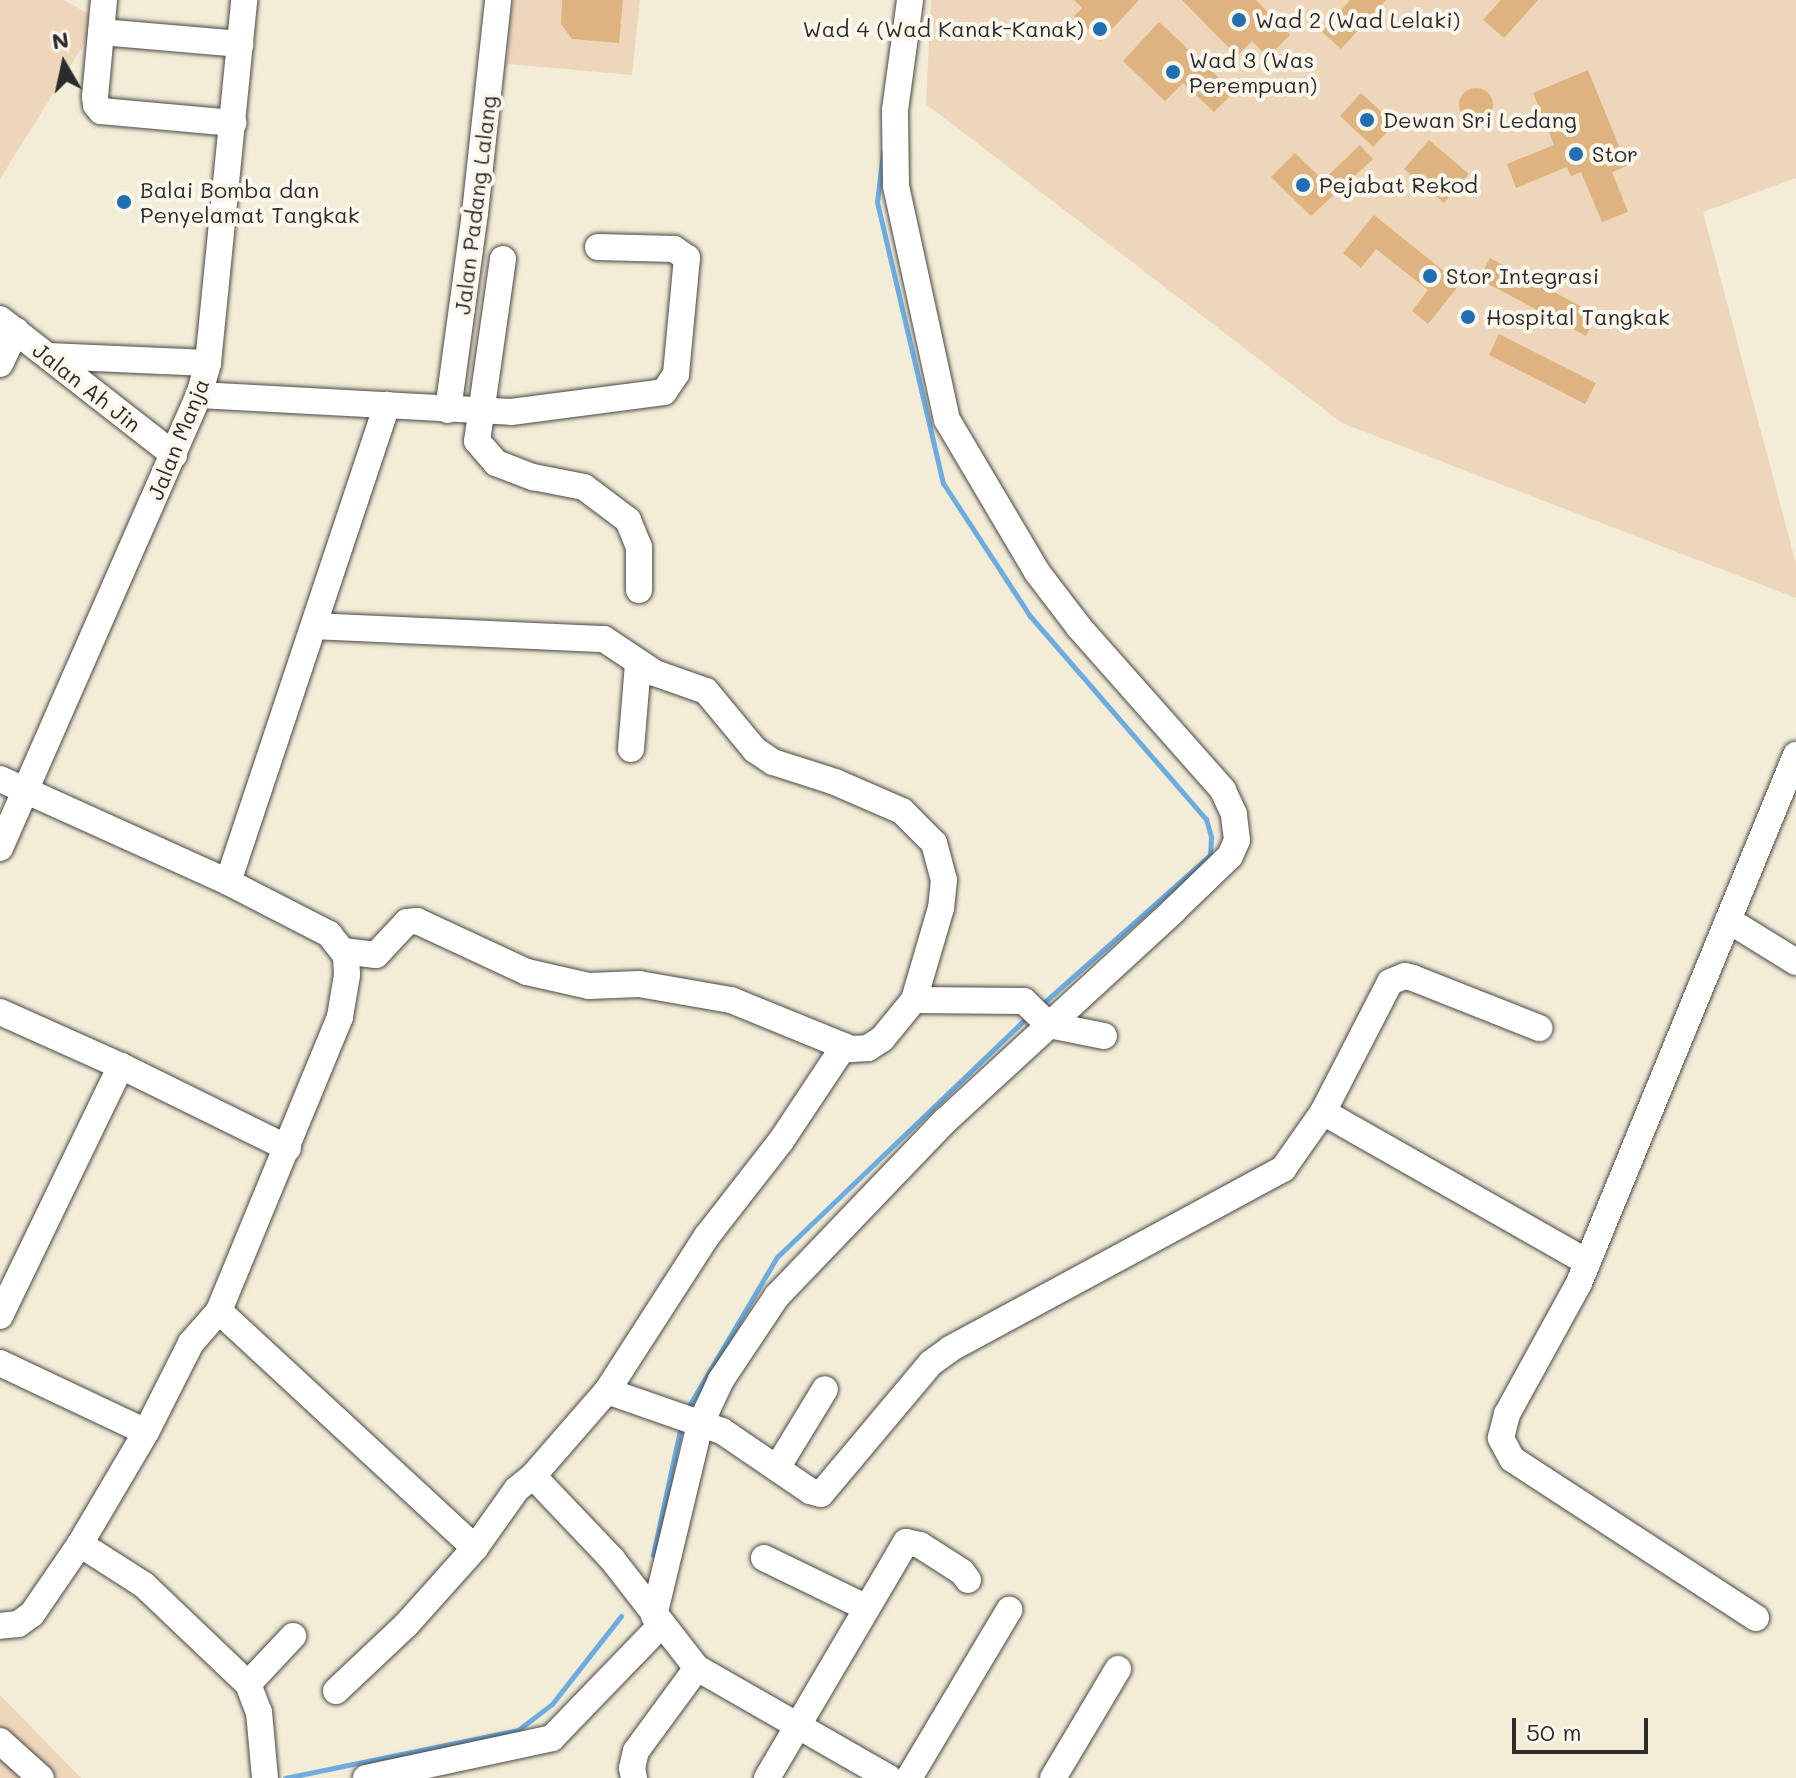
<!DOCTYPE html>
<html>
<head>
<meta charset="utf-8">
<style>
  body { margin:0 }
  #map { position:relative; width:1796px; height:1778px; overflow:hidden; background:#f3edd7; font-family:Mali,sans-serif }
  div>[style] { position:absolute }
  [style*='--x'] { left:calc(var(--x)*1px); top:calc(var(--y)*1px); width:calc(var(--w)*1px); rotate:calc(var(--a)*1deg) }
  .built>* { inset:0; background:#eed6bb }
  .stream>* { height:5px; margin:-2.5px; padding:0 2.5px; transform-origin:2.5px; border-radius:2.5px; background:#6eace0 }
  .building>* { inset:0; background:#deb37f }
  .round { border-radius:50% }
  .roads { filter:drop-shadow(0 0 2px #494845) drop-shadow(0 0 2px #494845) }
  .minor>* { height:26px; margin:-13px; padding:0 13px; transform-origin:13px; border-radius:13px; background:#fff }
  .dots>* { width:22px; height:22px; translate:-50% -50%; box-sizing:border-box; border:4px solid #fbf7ec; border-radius:50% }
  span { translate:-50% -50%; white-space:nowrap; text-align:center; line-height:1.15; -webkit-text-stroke:8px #fbf7ec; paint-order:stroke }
  .poi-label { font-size:22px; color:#2b2b2b }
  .left { translate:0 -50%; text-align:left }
  .right { translate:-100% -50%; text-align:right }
  .street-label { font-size:22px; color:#2b2b2b }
  .north { position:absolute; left:24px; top:24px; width:80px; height:80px; -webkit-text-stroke:6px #fbf7ec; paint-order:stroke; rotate:351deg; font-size:22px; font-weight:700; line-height:32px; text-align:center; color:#2b2b2b }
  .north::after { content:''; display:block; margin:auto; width:28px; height:36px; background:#2b2b2b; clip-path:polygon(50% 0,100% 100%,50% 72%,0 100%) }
  .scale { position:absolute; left:1512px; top:1718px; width:136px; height:36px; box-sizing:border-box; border:4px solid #2b2b2b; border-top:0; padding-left:10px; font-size:24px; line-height:28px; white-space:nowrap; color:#2b2b2b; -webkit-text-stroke:6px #fbf7ec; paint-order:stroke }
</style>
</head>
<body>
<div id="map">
  <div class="built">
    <i style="clip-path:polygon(0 0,64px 0,99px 20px,0 179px)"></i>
    <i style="clip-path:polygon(513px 0,640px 0,632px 75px,507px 64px)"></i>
    <i style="clip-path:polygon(931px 0,1796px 0,1796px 178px,1703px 212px,1796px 564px,1796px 598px,1342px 423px,926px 104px)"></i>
    <i style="clip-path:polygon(0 1695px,81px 1778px,0 1778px)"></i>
  </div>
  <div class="stream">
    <i style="--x:883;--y:152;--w:50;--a:96.8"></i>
    <i style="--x:877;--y:202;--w:289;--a:76.8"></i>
    <i style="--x:943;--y:483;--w:159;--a:56.8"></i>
    <i style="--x:1030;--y:616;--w:269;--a:49.1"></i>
    <i style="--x:1206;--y:819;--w:19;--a:74"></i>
    <i style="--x:1211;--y:837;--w:18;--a:93"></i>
    <i style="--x:1210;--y:855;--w:226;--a:138.4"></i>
    <i style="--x:690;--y:1404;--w:171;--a:-59.4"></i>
    <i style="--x:777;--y:1257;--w:347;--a:-43.8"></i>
    <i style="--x:653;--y:1555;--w:128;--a:-77.8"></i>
    <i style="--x:285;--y:1778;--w:238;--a:-11.6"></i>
    <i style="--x:518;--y:1730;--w:43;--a:-37.4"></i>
    <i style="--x:552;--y:1704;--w:112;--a:-51.9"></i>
  </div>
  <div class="building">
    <i style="clip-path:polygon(562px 0,623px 0,619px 43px,572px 39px,561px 24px)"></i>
    <i style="clip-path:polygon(1074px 0,1139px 0,1101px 41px,1074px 16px,1082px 8px)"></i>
    <i style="clip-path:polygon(1182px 0,1256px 0,1290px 35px,1268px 57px,1252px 41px,1237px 56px)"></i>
    <i style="clip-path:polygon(1350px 0,1386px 0,1341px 49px,1322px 32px)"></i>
    <i style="clip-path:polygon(1501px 0,1538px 0,1504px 38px,1483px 20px)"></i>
    <i style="clip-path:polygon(1159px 22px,1234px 92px,1214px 112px,1183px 83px,1165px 101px,1123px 61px)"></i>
    <i style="clip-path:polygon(1588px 70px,1627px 166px,1612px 172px,1628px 212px,1602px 222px,1581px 172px,1571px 176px,1567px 167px,1516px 188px,1507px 164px,1554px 145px,1533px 93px)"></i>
    <i class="round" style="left:1459px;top:88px;width:34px;height:34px"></i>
    <i style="clip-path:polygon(1361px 93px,1395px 124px,1373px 147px,1340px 116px)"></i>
    <i style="clip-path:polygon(1429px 140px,1469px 174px,1444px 203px,1404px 169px)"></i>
    <i style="clip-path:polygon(1360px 145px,1373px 159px,1311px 216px,1271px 177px,1295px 153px,1323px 180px)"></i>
    <i style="clip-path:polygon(1374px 215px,1460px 284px,1428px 324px,1412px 311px,1428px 290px,1376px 249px,1361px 268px,1343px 253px)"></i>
    <i style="clip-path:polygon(1490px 258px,1597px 315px,1586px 336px,1479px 279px)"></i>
    <i style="clip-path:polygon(1499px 334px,1596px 383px,1585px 404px,1489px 355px)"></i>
  </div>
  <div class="roads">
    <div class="minor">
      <i style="--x:104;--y:0;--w:97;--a:95.3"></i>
      <i style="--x:95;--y:97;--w:8;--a:83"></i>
      <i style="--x:96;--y:105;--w:8;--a:50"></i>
      <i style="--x:101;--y:111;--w:133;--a:5.2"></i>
      <i style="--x:101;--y:32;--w:140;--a:4.9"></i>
      <i style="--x:503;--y:259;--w:184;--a:98.1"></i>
      <i style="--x:477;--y:441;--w:29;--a:49"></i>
      <i style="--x:496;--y:463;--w:40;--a:21"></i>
      <i style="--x:533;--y:477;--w:52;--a:11.1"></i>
      <i style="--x:584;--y:487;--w:55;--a:36.9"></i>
      <i style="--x:628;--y:520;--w:29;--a:68"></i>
      <i style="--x:639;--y:547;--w:43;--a:90"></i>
      <i style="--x:0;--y:319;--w:221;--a:38"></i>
      <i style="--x:48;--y:356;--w:160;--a:2.5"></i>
      <i style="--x:0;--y:364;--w:37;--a:-64"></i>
      <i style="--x:199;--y:395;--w:312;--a:3.1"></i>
      <i style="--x:511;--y:412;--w:154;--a:-7.4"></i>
      <i style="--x:664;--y:392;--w:22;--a:-56"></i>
      <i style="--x:676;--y:374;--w:117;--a:-84.6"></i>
      <i style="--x:687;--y:258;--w:16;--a:-145"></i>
      <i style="--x:674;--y:249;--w:76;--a:-178.5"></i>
      <i style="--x:448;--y:410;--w:199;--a:-82.2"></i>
      <i style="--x:475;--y:213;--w:214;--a:-83.8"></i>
      <i style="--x:314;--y:626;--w:290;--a:2.6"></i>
      <i style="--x:604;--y:639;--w:61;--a:33.7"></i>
      <i style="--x:655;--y:673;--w:54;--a:19.4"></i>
      <i style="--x:706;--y:691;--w:77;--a:50.3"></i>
      <i style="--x:755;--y:750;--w:22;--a:34"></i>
      <i style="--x:773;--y:762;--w:65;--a:17.9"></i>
      <i style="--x:835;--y:782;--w:73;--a:23.4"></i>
      <i style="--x:902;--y:811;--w:45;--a:45"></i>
      <i style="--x:934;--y:843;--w:38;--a:75"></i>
      <i style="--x:944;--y:880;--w:28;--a:96"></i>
      <i style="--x:941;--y:908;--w:96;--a:106.4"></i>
      <i style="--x:631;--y:749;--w:85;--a:-85.3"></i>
      <i style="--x:0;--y:779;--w:250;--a:24.3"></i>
      <i style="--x:228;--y:882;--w:114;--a:27.2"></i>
      <i style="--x:329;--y:934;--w:28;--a:52"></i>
      <i style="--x:346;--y:956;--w:19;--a:87"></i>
      <i style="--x:347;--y:975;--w:43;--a:99.5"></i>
      <i style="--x:340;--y:1017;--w:318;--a:112.4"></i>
      <i style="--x:219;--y:1311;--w:43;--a:131.2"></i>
      <i style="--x:191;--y:1343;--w:100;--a:116.8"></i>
      <i style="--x:146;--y:1432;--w:130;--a:120.5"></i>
      <i style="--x:80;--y:1544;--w:85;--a:124.4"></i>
      <i style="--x:32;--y:1614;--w:17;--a:144"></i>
      <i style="--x:18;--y:1624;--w:18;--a:174"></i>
      <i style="--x:0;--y:848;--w:495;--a:-66.3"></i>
      <i style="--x:199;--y:395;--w:33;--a:-74"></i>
      <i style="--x:208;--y:363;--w:365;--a:-84.3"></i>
      <i style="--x:228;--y:882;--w:503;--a:-71.57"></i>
      <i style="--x:1728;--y:920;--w:80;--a:31.7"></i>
      <i style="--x:343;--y:951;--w:33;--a:7"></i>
      <i style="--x:376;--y:955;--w:45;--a:-46.8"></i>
      <i style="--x:407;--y:922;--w:10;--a:-6"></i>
      <i style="--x:417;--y:921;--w:121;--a:24.9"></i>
      <i style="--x:527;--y:972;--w:64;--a:12.7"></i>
      <i style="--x:589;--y:986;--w:50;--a:-2.3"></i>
      <i style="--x:639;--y:984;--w:93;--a:9.9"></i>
      <i style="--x:731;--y:1000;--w:130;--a:22.2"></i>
      <i style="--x:851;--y:1049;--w:17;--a:-3"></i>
      <i style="--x:868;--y:1048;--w:17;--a:-33"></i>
      <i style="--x:882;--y:1039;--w:50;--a:-50.6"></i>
      <i style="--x:914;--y:1000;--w:110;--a:0.5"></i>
      <i style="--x:1024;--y:1001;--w:35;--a:44"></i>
      <i style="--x:1049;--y:1025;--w:56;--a:11.3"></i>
      <i style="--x:0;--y:1012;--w:133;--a:24.1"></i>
      <i style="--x:121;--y:1066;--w:186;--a:26.2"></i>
      <i style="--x:1323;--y:1112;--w:304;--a:29.6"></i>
      <i style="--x:219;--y:1311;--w:349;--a:42.8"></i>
      <i style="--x:475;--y:1548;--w:72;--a:-54.6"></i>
      <i style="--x:517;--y:1489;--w:21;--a:-39"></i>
      <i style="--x:533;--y:1476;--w:115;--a:46.4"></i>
      <i style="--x:612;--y:1559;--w:138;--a:52.1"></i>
      <i style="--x:697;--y:1668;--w:221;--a:29.8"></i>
      <i style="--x:0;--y:1316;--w:278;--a:-64.2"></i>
      <i style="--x:0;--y:1363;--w:161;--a:25.3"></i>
      <i style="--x:607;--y:1391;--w:122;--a:19.2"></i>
      <i style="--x:722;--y:1431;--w:107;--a:34.3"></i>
      <i style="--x:810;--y:1491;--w:11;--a:15"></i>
      <i style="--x:821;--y:1494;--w:171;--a:-50"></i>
      <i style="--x:931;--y:1363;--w:24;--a:-36"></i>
      <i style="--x:950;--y:1349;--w:379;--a:-28.4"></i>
      <i style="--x:1283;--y:1169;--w:70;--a:-54.9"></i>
      <i style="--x:1323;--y:1112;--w:146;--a:-62.7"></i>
      <i style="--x:1390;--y:982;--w:16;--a:-22"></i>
      <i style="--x:1405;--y:976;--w:8;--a:14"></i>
      <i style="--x:1413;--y:978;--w:136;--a:21.6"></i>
      <i style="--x:777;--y:1468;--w:92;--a:-58.7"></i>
      <i style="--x:533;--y:1476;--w:113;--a:-49"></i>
      <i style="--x:607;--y:1391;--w:184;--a:-57.2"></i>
      <i style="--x:707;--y:1236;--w:120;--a:-52.1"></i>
      <i style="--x:781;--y:1141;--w:114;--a:-56.4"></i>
      <i style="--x:80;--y:1544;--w:76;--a:32.6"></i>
      <i style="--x:144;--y:1585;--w:144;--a:43.6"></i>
      <i style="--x:248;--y:1684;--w:30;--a:69"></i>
      <i style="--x:259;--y:1712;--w:66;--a:84.8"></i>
      <i style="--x:764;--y:1558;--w:114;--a:25.9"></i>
      <i style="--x:654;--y:1616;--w:196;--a:-76.5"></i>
      <i style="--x:700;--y:1425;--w:50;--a:-65"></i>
      <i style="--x:721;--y:1380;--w:101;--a:-56.3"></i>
      <i style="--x:777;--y:1296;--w:243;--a:-46.2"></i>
      <i style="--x:945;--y:1121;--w:310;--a:-42.6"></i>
      <i style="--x:1173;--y:911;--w:79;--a:-44"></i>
      <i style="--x:1230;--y:856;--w:17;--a:-66"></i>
      <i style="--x:1237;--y:840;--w:26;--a:-97"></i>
      <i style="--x:1234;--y:814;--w:26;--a:-115"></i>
      <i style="--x:1223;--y:790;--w:217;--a:-131.5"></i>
      <i style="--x:1079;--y:627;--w:69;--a:-127.4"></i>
      <i style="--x:1037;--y:572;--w:177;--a:-120.6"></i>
      <i style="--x:947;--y:420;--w:239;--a:-102.3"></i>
      <i style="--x:896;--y:186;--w:76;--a:-90.8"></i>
      <i style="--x:895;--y:110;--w:111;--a:-82.2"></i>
      <i style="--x:1756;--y:1618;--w:291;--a:-146.9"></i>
      <i style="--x:1512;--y:1459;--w:24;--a:-118"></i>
      <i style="--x:1501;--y:1438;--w:25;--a:-76"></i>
      <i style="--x:1507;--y:1414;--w:149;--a:-61.2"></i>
      <i style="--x:1579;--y:1283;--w:571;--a:-67.66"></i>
      <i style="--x:248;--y:1684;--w:66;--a:-46.8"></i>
      <i style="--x:336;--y:1691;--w:98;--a:-43.3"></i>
      <i style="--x:407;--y:1624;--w:102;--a:-48.2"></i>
      <i style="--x:0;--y:1741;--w:55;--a:42.1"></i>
      <i style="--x:366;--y:1778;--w:190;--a:-12.1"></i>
      <i style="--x:552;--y:1738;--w:157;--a:-46"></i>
      <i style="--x:634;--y:1778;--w:10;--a:-101"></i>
      <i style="--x:632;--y:1768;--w:17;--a:-77"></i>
      <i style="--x:636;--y:1751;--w:103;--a:-53.7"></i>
      <i style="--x:767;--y:1778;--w:274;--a:-59.5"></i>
      <i style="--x:906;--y:1542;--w:14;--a:12"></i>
      <i style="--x:920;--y:1545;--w:50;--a:32.7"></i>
      <i style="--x:962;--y:1572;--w:10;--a:53"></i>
      <i style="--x:909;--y:1778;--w:196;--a:-59.2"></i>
      <i style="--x:1053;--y:1778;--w:127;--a:-59.2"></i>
    </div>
  </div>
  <div class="dots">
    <i style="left:1239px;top:20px;background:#1f6fb2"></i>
    <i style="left:1100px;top:29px;background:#1f6fb2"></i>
    <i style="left:1173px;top:72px;background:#1f6fb2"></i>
    <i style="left:1367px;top:120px;background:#1f6fb2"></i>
    <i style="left:1576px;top:154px;background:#1f6fb2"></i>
    <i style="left:1303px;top:185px;background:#1f6fb2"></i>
    <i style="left:124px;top:202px;background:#1f6fb2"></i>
    <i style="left:1430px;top:276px;background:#1f6fb2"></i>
    <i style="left:1468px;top:317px;background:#1f6fb2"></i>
  </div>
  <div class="poi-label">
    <span class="left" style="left:1255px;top:20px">Wad 2 (Wad Lelaki)</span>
    <span class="right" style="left:1084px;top:29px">Wad 4 (Wad Kanak-Kanak)</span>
    <span class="left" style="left:1189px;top:72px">Wad 3 (Was<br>Perempuan)</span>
    <span class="left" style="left:1383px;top:120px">Dewan Sri Ledang</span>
    <span class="left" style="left:1592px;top:154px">Stor</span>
    <span class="left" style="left:1319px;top:185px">Pejabat Rekod</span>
    <span class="left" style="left:140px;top:202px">Balai Bomba dan<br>Penyelamat Tangkak</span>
    <span class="left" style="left:1446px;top:276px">Stor Integrasi</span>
    <span class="left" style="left:1486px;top:317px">Hospital Tangkak</span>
  </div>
  <div class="street-label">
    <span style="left:475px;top:205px;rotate:-83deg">Jalan Padang Lalang</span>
    <span style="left:87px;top:387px;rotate:38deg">Jalan Ah Jin</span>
    <span style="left:178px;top:439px;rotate:-68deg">Jalan Manja</span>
  </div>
  <div class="north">N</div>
  <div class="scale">50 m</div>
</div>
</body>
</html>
